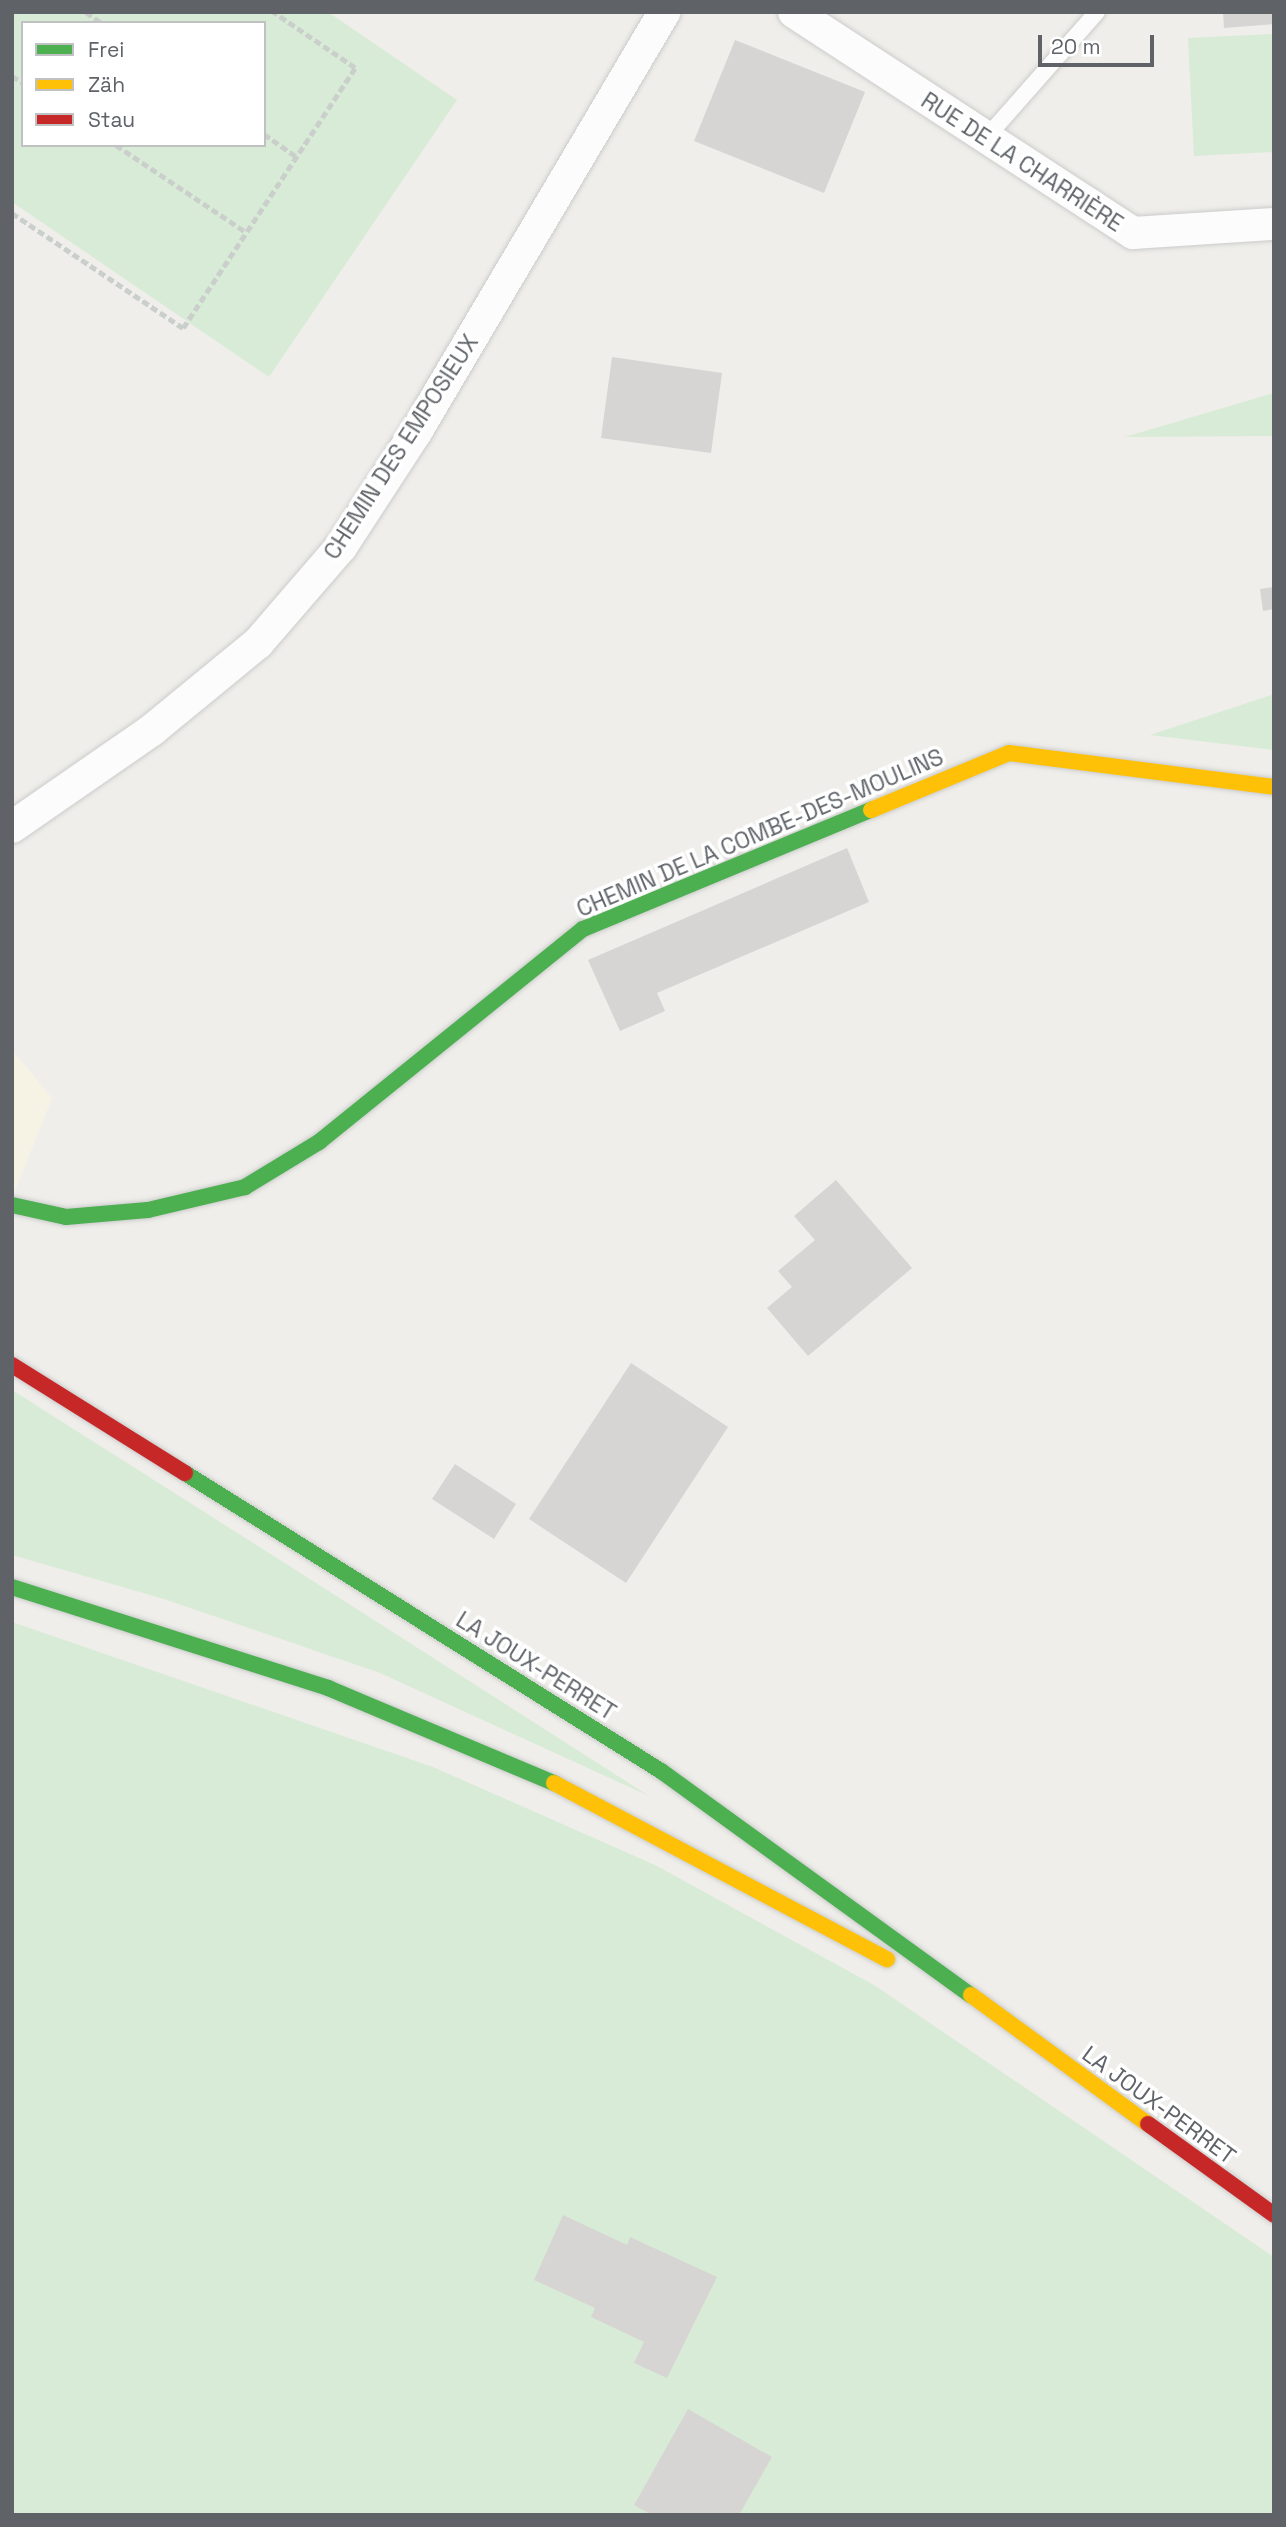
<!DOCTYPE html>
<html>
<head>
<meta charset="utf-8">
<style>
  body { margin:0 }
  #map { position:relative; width:1286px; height:2527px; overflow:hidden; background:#efeeea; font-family:"Space Grotesk",sans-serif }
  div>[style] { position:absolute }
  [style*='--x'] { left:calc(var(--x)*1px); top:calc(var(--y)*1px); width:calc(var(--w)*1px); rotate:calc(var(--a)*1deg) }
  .commercial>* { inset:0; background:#f7f3e4 }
  .green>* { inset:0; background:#d8ebd6 }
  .building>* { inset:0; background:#d6d5d3 }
  .path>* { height:4.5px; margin-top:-2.25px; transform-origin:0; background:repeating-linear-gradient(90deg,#cacfcc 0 7px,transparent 0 10.5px) }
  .roads { filter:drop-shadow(0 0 2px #cbcccc) drop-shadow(0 0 2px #cbcccc) }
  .lane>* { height:16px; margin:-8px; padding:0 8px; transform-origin:8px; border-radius:8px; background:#fdfcfc }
  .street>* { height:32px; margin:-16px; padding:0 16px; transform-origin:16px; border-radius:16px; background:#fdfcfc }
  .fast>* { height:16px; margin:-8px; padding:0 8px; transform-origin:8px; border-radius:8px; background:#4caf50 }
  .slow>* { height:16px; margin:-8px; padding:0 8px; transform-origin:8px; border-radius:8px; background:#ffc107 }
  .jam>* { height:16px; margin:-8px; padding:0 8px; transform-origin:8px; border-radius:8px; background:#c62828 }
  span { translate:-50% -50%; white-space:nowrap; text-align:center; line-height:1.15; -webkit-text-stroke:7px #fff; paint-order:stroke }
  .street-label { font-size:23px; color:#5f6368 }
  .frame { position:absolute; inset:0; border:14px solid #5f6368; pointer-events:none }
  .legend { position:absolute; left:21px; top:21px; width:245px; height:126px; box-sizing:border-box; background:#fff; border:2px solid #bfc1c3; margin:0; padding:9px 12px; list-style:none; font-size:21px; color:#5f6368 }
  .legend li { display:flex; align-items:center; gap:14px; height:35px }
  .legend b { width:35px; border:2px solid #bfc1c3 }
  .scale { position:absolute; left:1038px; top:35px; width:116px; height:32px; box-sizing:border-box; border:4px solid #5f6368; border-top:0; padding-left:9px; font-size:21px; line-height:24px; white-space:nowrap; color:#5f6368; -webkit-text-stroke:5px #fff; paint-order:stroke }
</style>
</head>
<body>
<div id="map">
  <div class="commercial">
    <i style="clip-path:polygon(12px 1050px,52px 1098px,12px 1198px)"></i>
  </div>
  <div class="green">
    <i style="clip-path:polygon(evenodd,12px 12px,328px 12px,457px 100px,269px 377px,12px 202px,12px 12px,23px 23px,264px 23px,264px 145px,23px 145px,23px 23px)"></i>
    <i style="clip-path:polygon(1274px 34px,1274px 152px,1194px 156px,1188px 38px)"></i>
    <i style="clip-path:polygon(1274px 393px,1274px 436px,1125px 437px)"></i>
    <i style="clip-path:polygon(1274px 694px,1274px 750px,1150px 735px)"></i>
    <i style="clip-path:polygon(12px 1390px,291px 1567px,649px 1796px,380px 1673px,164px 1599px,12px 1555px)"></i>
    <i style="clip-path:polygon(12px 1622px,433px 1767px,655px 1865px,874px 1985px,1274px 2257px,1274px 2515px,12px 2515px)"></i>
  </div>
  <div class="building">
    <i style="clip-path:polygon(1223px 12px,1274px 12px,1274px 24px,1224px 28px)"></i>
    <i style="clip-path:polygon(735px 40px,865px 92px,824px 193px,694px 141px)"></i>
    <i style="clip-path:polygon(612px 357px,722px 373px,711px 453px,601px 438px)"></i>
    <i style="clip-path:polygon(1274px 587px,1274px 609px,1263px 611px,1260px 589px)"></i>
    <i style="clip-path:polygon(847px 848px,869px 902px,657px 993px,665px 1011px,620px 1031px,588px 960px)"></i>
    <i style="clip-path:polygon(836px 1180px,912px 1268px,808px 1356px,767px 1308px,792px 1287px,778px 1271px,815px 1240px,794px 1216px)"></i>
    <i style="clip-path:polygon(631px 1363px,728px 1427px,626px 1583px,529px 1519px)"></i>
    <i style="clip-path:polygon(455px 1464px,516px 1504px,494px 1539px,432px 1499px)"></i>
    <i style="clip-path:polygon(563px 2215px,627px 2245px,630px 2237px,717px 2277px,667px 2378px,634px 2363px,644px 2342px,591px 2317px,595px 2308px,534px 2280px)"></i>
    <i style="clip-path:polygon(688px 2409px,772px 2457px,739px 2515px,652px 2515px,634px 2505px)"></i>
  </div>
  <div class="path">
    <i style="--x:86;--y:12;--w:19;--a:35"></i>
    <i style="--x:12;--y:76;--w:13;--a:32"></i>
    <i style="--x:264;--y:134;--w:39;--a:35"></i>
    <i style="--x:116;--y:145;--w:156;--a:33.8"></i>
    <i style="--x:12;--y:213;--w:206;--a:33.9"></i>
    <i style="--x:183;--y:328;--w:312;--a:-56.5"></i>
    <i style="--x:355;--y:68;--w:99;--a:-145.7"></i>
  </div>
  <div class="roads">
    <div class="lane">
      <i style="--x:985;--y:139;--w:169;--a:-48.6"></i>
    </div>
    <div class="street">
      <i style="--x:794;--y:12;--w:405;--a:33.1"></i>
      <i style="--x:1133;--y:233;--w:141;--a:-3.7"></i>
      <i style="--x:12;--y:827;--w:170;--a:-34.7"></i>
      <i style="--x:152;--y:730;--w:137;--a:-39.4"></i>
      <i style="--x:258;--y:643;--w:127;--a:-49.2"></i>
      <i style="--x:341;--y:547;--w:137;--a:-56.9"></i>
      <i style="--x:416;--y:432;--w:488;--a:-59.4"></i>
    </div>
    <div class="fast">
      <i style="--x:12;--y:1205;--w:55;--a:12.5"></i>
      <i style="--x:66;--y:1217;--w:82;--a:-4.9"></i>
      <i style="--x:148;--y:1210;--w:100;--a:-13.3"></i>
      <i style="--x:245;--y:1187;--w:87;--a:-31.3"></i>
      <i style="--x:319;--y:1142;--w:339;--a:-38.9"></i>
      <i style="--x:583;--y:929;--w:312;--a:-22.5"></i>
      <i style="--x:185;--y:1473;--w:562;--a:32.05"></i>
      <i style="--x:661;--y:1771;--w:382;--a:35.9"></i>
      <i style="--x:12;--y:1587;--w:332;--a:17.7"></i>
      <i style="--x:328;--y:1688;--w:245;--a:22.8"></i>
    </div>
    <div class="slow">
      <i style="--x:871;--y:810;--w:149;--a:-22.4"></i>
      <i style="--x:1009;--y:753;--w:267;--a:7.3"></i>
      <i style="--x:554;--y:1783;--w:377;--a:27.9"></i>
      <i style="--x:971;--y:1995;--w:219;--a:36.1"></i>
    </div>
    <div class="jam">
      <i style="--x:12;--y:1365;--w:204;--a:32"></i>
      <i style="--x:1148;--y:2124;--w:155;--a:35.8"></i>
    </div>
  </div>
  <div class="street-label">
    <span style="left:1022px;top:162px;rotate:33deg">RUE DE LA CHARRIÈRE</span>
    <span style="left:401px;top:447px;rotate:-57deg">CHEMIN DES EMPOSIEUX</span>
    <span style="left:760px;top:833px;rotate:-23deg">CHEMIN DE LA COMBE-DES-MOULINS</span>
    <span style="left:536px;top:1666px;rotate:32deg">LA JOUX-PERRET</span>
    <span style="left:1159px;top:2105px;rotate:36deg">LA JOUX-PERRET</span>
  </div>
  <div class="frame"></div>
  <ul class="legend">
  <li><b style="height:9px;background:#4caf50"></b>Frei</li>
  <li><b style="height:9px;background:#ffc107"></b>Zäh</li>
  <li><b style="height:9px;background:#c62828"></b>Stau</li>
  </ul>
  <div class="scale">20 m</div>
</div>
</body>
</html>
